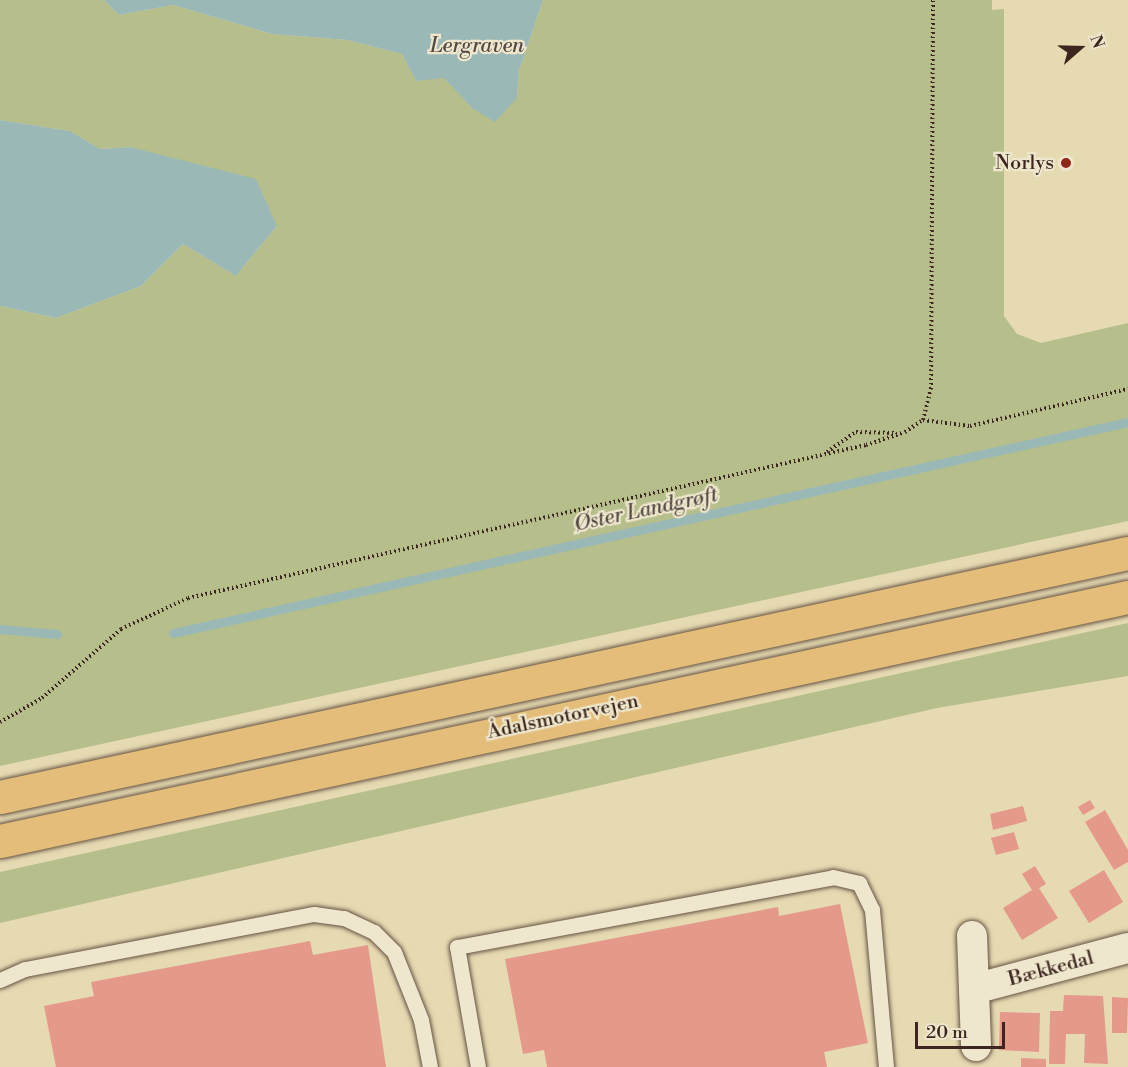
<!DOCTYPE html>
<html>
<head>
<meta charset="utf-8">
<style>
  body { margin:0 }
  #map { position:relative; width:1128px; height:1067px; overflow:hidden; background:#e6dab2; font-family:"Libre Bodoni",serif }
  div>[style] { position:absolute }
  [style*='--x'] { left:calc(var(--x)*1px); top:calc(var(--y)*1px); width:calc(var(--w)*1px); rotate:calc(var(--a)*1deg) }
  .green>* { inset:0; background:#b6bf8c }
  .water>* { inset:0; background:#9ab8b6 }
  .stream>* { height:9px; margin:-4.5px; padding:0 4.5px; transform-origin:4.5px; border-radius:4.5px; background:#9ab8b6 }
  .building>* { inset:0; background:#e5998a }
  .path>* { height:4px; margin-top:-2px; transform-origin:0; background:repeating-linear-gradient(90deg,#3c261f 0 1.5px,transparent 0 4.5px) }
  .roads { filter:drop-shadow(0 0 2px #665344) drop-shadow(0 0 2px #665344) }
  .lane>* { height:15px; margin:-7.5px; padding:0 7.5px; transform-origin:7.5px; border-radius:7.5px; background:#efe7cd }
  .street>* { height:30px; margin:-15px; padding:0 15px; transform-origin:15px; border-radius:15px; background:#efe7cd }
  .highway>* { height:33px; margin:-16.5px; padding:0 16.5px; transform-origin:16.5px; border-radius:16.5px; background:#e3bd79 }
  .dots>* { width:16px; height:16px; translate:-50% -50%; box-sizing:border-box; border:3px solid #efe7cd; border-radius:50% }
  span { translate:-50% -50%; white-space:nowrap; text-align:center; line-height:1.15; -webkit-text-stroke:4.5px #efe7cd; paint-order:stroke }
  .poi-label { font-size:20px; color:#3c261f }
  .right { translate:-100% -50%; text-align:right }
  .street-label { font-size:20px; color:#3c261f }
  .water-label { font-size:21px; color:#544a45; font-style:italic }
  .north { position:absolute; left:1050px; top:18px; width:60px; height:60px; -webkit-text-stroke:4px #efe7cd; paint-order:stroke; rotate:70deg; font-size:16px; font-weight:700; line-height:24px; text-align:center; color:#3c261f }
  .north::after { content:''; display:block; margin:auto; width:21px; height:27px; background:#3c261f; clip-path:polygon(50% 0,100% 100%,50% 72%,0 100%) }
  .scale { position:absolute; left:915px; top:1022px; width:90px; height:27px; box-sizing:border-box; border:3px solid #3c261f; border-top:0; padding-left:8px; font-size:18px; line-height:21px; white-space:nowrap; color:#3c261f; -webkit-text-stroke:4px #efe7cd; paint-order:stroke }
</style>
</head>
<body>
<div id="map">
  <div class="green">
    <i style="clip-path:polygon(0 0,104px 0,119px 15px,173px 5px,272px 34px,348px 40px,402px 54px,416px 81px,444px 77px,472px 108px,517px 98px,519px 71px,543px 0,992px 0,992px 10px,1004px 9px,1004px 316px,1017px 334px,1041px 343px,1128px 323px,1128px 521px,0 766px,0 306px,56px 318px,141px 286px,183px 244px,236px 276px,277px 226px,130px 147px,100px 149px,70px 131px,0 120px)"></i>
    <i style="clip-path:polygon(1128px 623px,1128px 676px,937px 708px,0 923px,0 872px)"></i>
  </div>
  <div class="water">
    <i style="clip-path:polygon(104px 0,543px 0,519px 71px,517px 98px,495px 122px,472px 108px,444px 78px,416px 81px,402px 54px,348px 40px,272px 34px,173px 5px,119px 15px)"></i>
    <i style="clip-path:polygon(0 120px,70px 131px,100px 149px,130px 147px,256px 179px,277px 226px,236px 276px,183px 244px,141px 286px,56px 318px,0 306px)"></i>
  </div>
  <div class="stream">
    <i style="--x:0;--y:629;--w:57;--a:5"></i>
    <i style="--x:173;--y:633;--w:978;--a:-12.46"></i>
  </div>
  <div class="building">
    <i style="clip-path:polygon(1090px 800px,1095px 808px,1083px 815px,1078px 807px)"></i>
    <i style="clip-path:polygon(1023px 806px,1027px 821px,993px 830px,990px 814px)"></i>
    <i style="clip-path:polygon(1105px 810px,1128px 850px,1128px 862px,1114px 870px,1085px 822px)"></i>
    <i style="clip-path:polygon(1014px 832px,1019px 849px,996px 855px,991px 838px)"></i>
    <i style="clip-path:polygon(1035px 866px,1046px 884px,1039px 888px,1058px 918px,1022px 940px,1003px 908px,1032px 890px,1022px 874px)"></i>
    <i style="clip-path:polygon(1104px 870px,1123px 902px,1089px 923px,1069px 891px)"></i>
    <i style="clip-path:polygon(840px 904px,868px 1043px,824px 1052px,827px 1067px,547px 1067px,544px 1050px,523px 1054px,505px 959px,778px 907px,779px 916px)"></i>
    <i style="clip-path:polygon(310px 941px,313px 955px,368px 945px,386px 1067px,56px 1067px,44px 1006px,94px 996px,91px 982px)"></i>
    <i style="clip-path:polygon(1064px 995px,1103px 996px,1108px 1064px,1084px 1063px,1085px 1034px,1066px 1034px,1065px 1064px,1049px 1064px,1050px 1011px,1063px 1011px)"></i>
    <i style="clip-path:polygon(1112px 997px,1128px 998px,1127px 1033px,1112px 1033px)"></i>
    <i style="clip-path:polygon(1000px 1012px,1040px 1013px,1039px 1052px,999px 1050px)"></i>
    <i style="clip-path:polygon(1021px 1058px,1046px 1059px,1046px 1067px,1021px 1067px)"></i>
  </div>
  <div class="path">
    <i style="--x:923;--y:420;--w:47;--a:7.3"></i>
    <i style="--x:970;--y:426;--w:162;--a:-13.2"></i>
    <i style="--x:827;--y:452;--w:35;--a:-35"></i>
    <i style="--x:856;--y:432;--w:41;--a:1.4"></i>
    <i style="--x:0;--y:722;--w:48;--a:-29.7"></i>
    <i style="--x:42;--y:698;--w:105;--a:-41.1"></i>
    <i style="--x:121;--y:629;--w:74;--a:-24.8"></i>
    <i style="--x:188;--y:598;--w:695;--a:-12.72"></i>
    <i style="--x:866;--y:445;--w:41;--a:-18.4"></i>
    <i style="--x:905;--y:432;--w:22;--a:-34"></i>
    <i style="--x:923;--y:420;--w:32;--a:-76"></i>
    <i style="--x:931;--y:389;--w:389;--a:-89.7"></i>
  </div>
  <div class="roads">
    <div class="lane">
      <i style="--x:0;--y:980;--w:27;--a:-24"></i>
      <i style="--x:25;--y:969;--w:294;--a:-10.8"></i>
      <i style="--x:314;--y:914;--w:30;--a:8"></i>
      <i style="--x:344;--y:918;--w:33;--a:25"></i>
      <i style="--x:374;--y:932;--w:28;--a:45"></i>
      <i style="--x:394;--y:952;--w:73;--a:68.3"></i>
      <i style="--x:421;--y:1020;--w:48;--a:79.2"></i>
      <i style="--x:478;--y:1067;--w:122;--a:-99.9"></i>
      <i style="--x:457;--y:947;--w:382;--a:-10.5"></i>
      <i style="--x:833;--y:877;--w:27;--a:13"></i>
      <i style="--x:859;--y:883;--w:30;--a:64"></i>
      <i style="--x:872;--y:910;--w:158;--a:84.9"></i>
    </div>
    <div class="street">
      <i style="--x:972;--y:936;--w:110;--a:87.9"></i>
      <i style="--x:974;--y:989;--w:159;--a:-14.9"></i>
    </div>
    <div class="highway">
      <i style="--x:0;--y:797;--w:1154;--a:-12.21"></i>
      <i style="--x:0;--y:841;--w:1154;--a:-12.21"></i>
    </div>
  </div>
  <div class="dots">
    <i style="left:1066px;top:163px;background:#8f2418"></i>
  </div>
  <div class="poi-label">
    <span class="right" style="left:1054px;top:163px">Norlys</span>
  </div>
  <div class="street-label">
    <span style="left:563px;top:717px;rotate:-12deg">Ådalsmotorvejen</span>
    <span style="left:1051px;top:969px;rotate:-15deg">Bækkedal</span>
  </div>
  <div class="water-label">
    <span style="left:477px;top:46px">Lergraven</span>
    <span style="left:646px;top:510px;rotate:-12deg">Øster Landgrøft</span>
  </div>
  <div class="north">N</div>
  <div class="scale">20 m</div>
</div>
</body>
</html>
